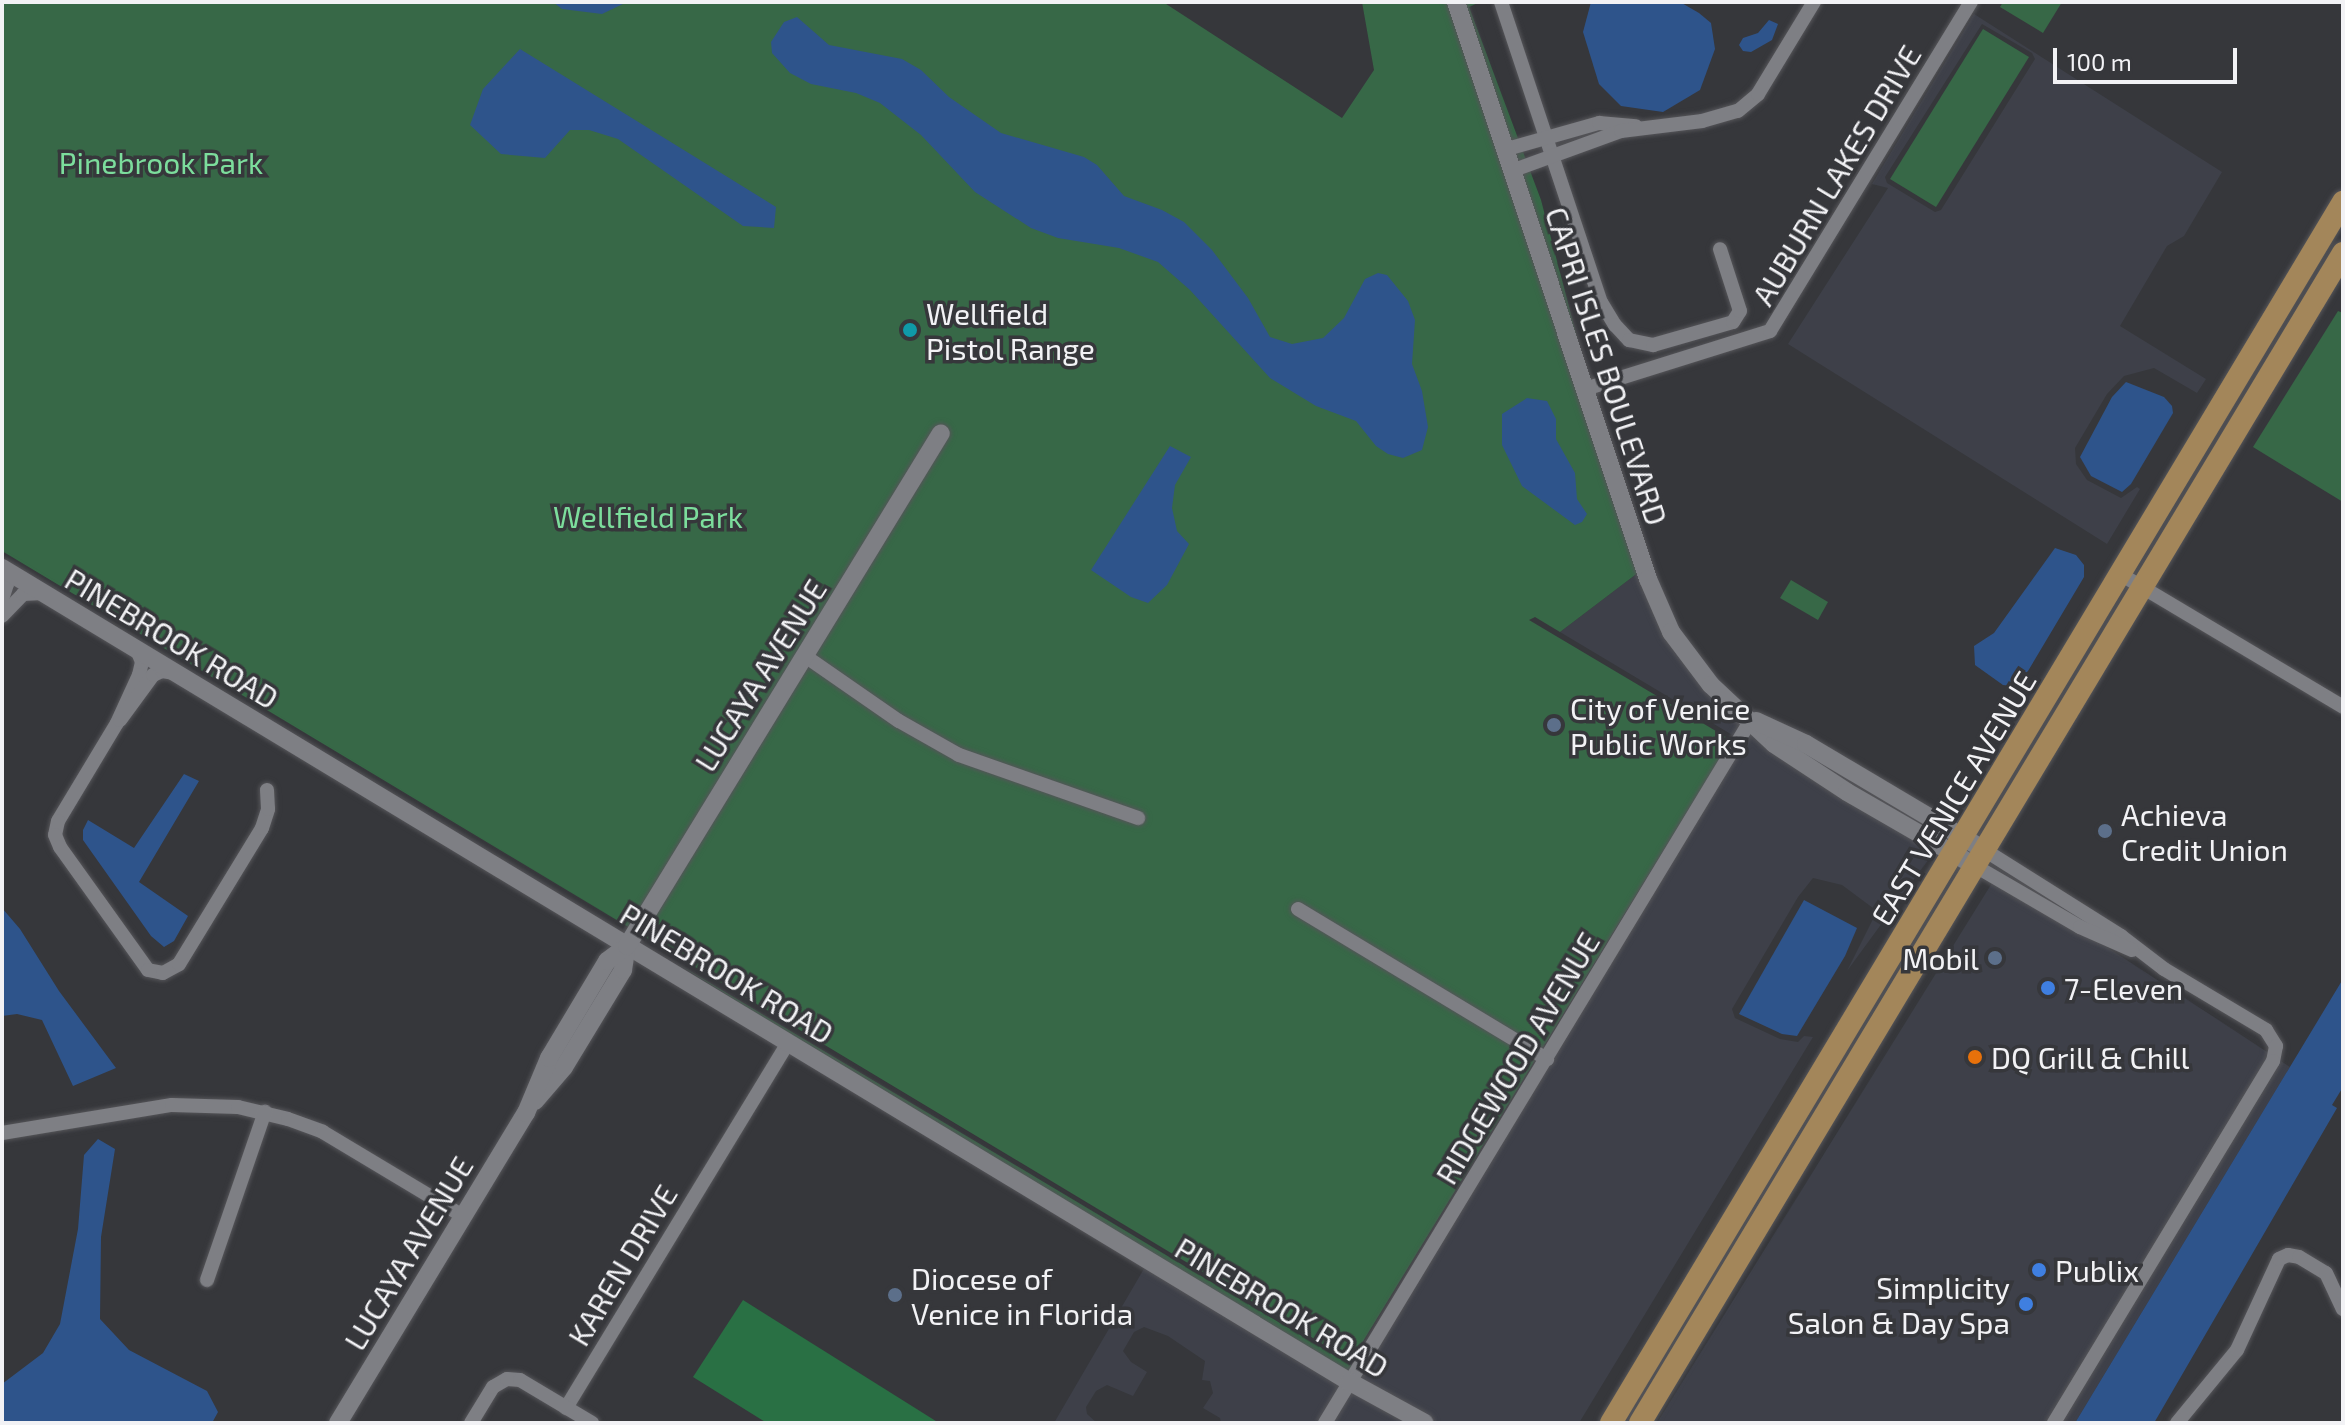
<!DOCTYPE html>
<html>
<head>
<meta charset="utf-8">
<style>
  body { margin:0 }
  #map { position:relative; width:2345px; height:1425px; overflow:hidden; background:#36373b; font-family:"Exo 2",sans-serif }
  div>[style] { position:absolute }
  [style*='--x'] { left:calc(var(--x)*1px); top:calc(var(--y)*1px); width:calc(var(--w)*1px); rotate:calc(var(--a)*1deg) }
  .built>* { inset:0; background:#3e4049 }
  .green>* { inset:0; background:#376847 }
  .forest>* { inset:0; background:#297044 }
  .water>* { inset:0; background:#2e548b }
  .roads { filter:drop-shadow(0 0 2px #555559) drop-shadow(0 0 2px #555559) }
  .minor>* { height:14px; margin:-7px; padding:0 7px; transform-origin:7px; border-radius:7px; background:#7e7f84 }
  .tertiary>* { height:18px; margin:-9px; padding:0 9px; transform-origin:9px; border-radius:9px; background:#7e7f84 }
  .primary>* { height:22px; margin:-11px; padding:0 11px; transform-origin:11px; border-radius:11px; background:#a3865a }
  .dots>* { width:22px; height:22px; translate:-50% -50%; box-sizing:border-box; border:4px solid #36373b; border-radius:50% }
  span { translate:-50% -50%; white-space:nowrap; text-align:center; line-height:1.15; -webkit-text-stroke:7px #36373b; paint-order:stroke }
  .park-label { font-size:30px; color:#7cdd9c }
  .street-label { font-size:30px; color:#f2f2f5 }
  .poi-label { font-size:30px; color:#f2f2f5 }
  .left { translate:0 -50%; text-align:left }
  .right { translate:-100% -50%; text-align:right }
  .frame { position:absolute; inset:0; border:4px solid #f2f2f5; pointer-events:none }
  .scale { position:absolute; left:2053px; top:48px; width:184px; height:36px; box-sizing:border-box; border:4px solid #f2f2f5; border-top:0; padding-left:10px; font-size:24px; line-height:28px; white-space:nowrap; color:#f2f2f5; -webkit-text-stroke:6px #36373b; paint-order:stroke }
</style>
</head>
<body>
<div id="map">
  <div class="built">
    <i style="clip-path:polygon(evenodd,1974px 14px,2222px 172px,2184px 236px,2167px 246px,2120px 326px,2206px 379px,2197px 393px,2154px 368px,2124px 376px,2107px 394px,2075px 448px,2076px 464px,2087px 480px,2121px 498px,2137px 487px,2140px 489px,2107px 544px,1788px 344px,1888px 188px,1872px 184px,1974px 14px,1982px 24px,2032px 53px,2035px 59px,1941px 210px,1935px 212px,1887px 183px,1885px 177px,1982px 24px)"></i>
    <i style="clip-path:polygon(1639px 572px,1685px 664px,1934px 852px,1847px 971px,1877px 911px,1842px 885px,1813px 878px,1798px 897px,1732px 1009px,1735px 1018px,1780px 1039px,1798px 1042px,1804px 1036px,1813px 1037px,1579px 1423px,1439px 1423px,1351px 1376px,1734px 736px,1560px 632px)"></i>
    <i style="clip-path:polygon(1997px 875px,2290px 1067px,2075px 1423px,1657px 1423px)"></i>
    <i style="clip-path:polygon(1145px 1267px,1412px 1423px,1221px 1423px,1220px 1418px,1203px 1408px,1213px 1393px,1210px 1381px,1202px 1380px,1205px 1361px,1168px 1336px,1144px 1327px,1134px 1332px,1123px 1351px,1131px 1362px,1147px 1372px,1133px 1396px,1107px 1385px,1096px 1391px,1086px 1407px,1087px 1414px,1097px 1423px,1054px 1423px)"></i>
  </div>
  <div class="green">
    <i style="clip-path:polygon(2px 2px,1163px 2px,1342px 118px,1374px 70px,1362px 2px,1449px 2px,1639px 572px,1560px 632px,1535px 617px,1529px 620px,1731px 740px,1351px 1361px,2px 551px)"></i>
    <i style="clip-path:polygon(1463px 2px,1480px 2px,1469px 7px,1541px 200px,1583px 360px)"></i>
    <i style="clip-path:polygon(2003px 2px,2062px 2px,2043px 33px,2000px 7px)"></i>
    <i style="clip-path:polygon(1983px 29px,2029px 57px,1936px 207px,1890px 179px)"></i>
    <i style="clip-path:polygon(2338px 311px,2343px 313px,2343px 502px,2253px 447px)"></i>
    <i style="clip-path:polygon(1791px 580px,1828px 602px,1818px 620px,1780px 598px)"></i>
    <i style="clip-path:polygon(678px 964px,1352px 1366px,1351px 1376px,861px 1079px)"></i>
  </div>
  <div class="forest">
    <i style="clip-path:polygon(743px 1300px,939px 1423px,767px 1423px,693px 1377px)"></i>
  </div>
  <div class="water">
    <i style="clip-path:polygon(553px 2px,627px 2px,602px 14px,562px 9px)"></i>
    <i style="clip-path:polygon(1591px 2px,1680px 2px,1699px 13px,1711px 23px,1715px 49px,1700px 90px,1663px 112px,1621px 106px,1599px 84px,1583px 32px)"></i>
    <i style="clip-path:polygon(797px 17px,829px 45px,902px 59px,921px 70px,949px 97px,1001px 133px,1084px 157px,1097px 165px,1124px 196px,1162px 210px,1184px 222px,1212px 250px,1248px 298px,1270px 337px,1292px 344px,1323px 338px,1344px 318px,1365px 279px,1378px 273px,1387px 275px,1408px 301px,1415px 320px,1412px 364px,1422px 391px,1428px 427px,1422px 450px,1403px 458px,1388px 454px,1376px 446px,1356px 421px,1316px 406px,1270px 378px,1190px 290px,1158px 262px,1119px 248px,1058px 238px,1031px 228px,975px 192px,921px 135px,880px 103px,856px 93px,811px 84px,790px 73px,772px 53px,771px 42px,784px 22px)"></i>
    <i style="clip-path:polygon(1769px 20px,1778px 24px,1772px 40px,1751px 52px,1743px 51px,1739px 45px,1743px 38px,1758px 33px)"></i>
    <i style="clip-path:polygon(520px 49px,776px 207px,774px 228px,743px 226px,618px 139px,589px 130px,570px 130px,545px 158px,501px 154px,470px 125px,483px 89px)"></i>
    <i style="clip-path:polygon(2126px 382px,2164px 397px,2172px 406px,2173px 413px,2131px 484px,2122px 492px,2091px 476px,2080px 457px,2112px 397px)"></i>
    <i style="clip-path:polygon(1527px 398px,1547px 401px,1556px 419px,1556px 439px,1575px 473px,1577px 499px,1587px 514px,1582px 522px,1575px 525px,1522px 486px,1502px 445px,1502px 414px)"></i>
    <i style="clip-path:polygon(1170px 446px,1191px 457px,1175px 485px,1172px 508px,1177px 531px,1189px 544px,1167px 585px,1148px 603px,1131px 597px,1091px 570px)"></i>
    <i style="clip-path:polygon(2055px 548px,2076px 555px,2084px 565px,2084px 577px,2028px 671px,2012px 686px,2003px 685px,1975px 665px,1974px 646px,1994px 633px)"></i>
    <i style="clip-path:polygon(184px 774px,199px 781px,139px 882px,188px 916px,174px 941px,164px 947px,151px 936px,83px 840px,83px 830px,88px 820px,134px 848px)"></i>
    <i style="clip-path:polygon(1804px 900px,1857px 928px,1845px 956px,1797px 1036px,1782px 1034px,1739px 1014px)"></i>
    <i style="clip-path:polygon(2px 908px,20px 929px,59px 991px,116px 1068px,73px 1086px,42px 1020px,17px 1014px,2px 1016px)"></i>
    <i style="clip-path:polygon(2343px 979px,2343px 1087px,2332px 1105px,2337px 1108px,2154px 1423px,2075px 1423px)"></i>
    <i style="clip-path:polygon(98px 1139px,115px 1149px,101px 1237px,100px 1319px,129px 1350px,207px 1391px,218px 1412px,212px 1423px,2px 1423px,2px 1384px,43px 1353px,60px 1324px,78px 1229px,84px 1155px)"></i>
  </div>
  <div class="roads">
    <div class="minor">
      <i style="--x:1501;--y:2;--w:316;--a:71.6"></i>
      <i style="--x:1601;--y:302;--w:27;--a:59"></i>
      <i style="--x:1615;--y:325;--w:21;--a:47"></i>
      <i style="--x:1629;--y:340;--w:25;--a:12"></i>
      <i style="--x:1653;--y:345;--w:83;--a:-16"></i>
      <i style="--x:1733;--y:322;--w:13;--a:-58"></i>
      <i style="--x:1740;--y:311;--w:65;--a:-107.9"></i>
      <i style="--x:1507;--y:149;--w:96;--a:-15.8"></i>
      <i style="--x:1599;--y:123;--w:37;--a:5"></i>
      <i style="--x:1514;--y:170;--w:114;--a:-20"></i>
      <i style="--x:1621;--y:131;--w:82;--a:-7"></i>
      <i style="--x:1702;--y:121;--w:37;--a:-16"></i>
      <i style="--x:1738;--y:111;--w:26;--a:-40"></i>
      <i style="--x:1758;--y:94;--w:108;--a:-58.7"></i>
      <i style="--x:1585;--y:389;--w:194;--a:-17.4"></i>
      <i style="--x:1770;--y:331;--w:386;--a:-58.6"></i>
      <i style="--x:2;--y:570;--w:15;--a:70"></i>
      <i style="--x:7;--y:584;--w:16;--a:108"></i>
      <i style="--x:2122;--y:575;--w:257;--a:30.8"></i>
      <i style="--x:2;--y:616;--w:30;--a:-46"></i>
      <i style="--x:23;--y:594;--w:20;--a:-3"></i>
      <i style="--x:137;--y:650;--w:13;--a:67"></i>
      <i style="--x:142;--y:662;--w:13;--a:103"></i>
      <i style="--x:139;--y:675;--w:53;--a:114.6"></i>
      <i style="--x:117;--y:723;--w:114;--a:121"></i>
      <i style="--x:58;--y:821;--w:14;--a:102"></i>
      <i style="--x:55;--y:835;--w:13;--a:67"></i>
      <i style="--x:60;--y:847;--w:151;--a:54.4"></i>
      <i style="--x:148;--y:970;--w:15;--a:11"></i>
      <i style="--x:163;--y:973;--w:18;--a:-29"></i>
      <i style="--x:179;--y:964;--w:159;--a:-58.6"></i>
      <i style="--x:262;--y:828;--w:20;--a:-72"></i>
      <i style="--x:268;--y:809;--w:19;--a:-93"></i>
      <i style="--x:805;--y:656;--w:114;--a:34.7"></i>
      <i style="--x:899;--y:721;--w:69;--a:29.5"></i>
      <i style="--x:959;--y:755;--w:190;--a:19.4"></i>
      <i style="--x:120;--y:720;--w:56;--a:-53.7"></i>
      <i style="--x:153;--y:675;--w:10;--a:-24"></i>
      <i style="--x:162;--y:671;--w:13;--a:9"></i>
      <i style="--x:1986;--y:851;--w:160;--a:32.2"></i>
      <i style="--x:2121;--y:936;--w:54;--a:37.5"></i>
      <i style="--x:2164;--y:969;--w:119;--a:30.9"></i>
      <i style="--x:2266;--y:1030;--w:19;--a:58"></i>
      <i style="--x:2276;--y:1046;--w:15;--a:101"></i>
      <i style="--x:2273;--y:1061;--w:423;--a:121.2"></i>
      <i style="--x:1977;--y:867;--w:119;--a:30.2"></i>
      <i style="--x:2080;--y:927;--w:57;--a:23.9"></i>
      <i style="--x:1298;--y:909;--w:291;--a:31.1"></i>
      <i style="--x:2;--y:1133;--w:172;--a:-9.4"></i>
      <i style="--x:172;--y:1105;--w:66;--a:1.7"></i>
      <i style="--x:238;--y:1107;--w:51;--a:13.5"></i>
      <i style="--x:288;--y:1119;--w:37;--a:20"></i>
      <i style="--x:323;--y:1132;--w:163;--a:31"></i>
      <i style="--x:207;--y:1280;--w:178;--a:-71"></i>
      <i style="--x:566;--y:1408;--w:427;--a:-58.7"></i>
      <i style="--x:471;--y:1423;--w:42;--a:-58.6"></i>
      <i style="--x:493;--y:1387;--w:16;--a:-30"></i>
      <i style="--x:507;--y:1379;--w:13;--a:4"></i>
      <i style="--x:520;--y:1380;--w:84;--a:30.8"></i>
      <i style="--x:1325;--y:1423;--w:822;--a:-58.79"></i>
      <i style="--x:2177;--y:1423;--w:94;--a:-50.6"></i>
      <i style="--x:2237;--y:1350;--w:100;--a:-65.2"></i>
      <i style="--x:2279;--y:1259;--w:10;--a:-24"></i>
      <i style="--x:2288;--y:1255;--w:11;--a:10"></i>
      <i style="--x:2299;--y:1257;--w:31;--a:31"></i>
      <i style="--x:2326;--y:1273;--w:40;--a:65"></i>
    </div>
    <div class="tertiary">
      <i style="--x:1456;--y:2;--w:608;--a:71.59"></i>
      <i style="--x:1648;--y:579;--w:58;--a:66.5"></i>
      <i style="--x:1671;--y:632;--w:66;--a:53"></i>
      <i style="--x:1711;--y:685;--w:86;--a:43.1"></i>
      <i style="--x:1774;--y:744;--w:87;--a:33.3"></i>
      <i style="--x:1847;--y:792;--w:150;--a:30"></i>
      <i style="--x:2;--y:568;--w:1575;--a:31.13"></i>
      <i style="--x:1350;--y:1382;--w:85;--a:28.7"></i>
      <i style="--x:1756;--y:721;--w:55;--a:24.7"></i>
      <i style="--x:1806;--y:744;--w:209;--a:30.7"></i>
      <i style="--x:535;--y:1101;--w:45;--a:-49.5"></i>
      <i style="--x:564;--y:1067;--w:114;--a:-58.7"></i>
      <i style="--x:623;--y:970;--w:24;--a:-81"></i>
      <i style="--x:338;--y:1423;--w:363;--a:-58.8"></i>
      <i style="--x:526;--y:1113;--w:60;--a:-67.3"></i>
      <i style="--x:549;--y:1058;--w:113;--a:-59.1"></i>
      <i style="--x:607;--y:961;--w:25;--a:-37"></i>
      <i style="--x:627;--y:946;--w:601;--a:-58.53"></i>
    </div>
    <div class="primary">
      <i style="--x:1611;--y:1423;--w:1424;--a:-59.06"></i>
      <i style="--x:1640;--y:1423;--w:1365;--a:-59"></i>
    </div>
  </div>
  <div class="dots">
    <i style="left:910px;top:330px;background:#0f9aa8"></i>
    <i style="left:1554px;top:725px;background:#5c6f8a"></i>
    <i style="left:2105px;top:831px;background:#5c6f8a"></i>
    <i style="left:1995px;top:958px;background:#5c6f8a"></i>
    <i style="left:2048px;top:988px;background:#3f7fe0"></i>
    <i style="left:1975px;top:1057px;background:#e8710a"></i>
    <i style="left:2039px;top:1270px;background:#3f7fe0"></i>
    <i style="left:895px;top:1295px;background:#5c6f8a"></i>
    <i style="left:2026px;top:1304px;background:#3f7fe0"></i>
  </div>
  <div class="park-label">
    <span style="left:161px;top:162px">Pinebrook Park</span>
    <span style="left:648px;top:516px">Wellfield Park</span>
  </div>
  <div class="street-label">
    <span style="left:1836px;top:175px;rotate:-59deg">AUBURN LAKES DRIVE</span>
    <span style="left:1607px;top:366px;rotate:72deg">CAPRI ISLES BOULEVARD</span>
    <span style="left:172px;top:638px;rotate:31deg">PINEBROOK ROAD</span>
    <span style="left:760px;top:675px;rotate:-58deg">LUCAYA AVENUE</span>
    <span style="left:1953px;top:798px;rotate:-59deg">EAST VENICE AVENUE</span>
    <span style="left:727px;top:973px;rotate:31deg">PINEBROOK ROAD</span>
    <span style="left:1517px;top:1058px;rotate:-59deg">RIDGEWOOD AVENUE</span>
    <span style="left:408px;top:1253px;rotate:-59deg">LUCAYA AVENUE</span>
    <span style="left:622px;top:1265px;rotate:-59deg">KAREN DRIVE</span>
    <span style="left:1282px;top:1307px;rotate:31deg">PINEBROOK ROAD</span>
  </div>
  <div class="poi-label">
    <span class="left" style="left:926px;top:330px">Wellfield<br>Pistol Range</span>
    <span class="left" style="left:1570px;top:725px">City of Venice<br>Public Works</span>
    <span class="left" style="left:2121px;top:831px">Achieva<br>Credit Union</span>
    <span class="right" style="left:1979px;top:958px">Mobil</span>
    <span class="left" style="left:2064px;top:988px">7-Eleven</span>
    <span class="left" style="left:1991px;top:1057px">DQ Grill &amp; Chill</span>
    <span class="left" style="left:2055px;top:1270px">Publix</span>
    <span class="left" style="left:911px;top:1295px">Diocese of<br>Venice in Florida</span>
    <span class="right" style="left:2010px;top:1304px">Simplicity<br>Salon &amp; Day Spa</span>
  </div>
  <div class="frame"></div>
  <div class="scale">100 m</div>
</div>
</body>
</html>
